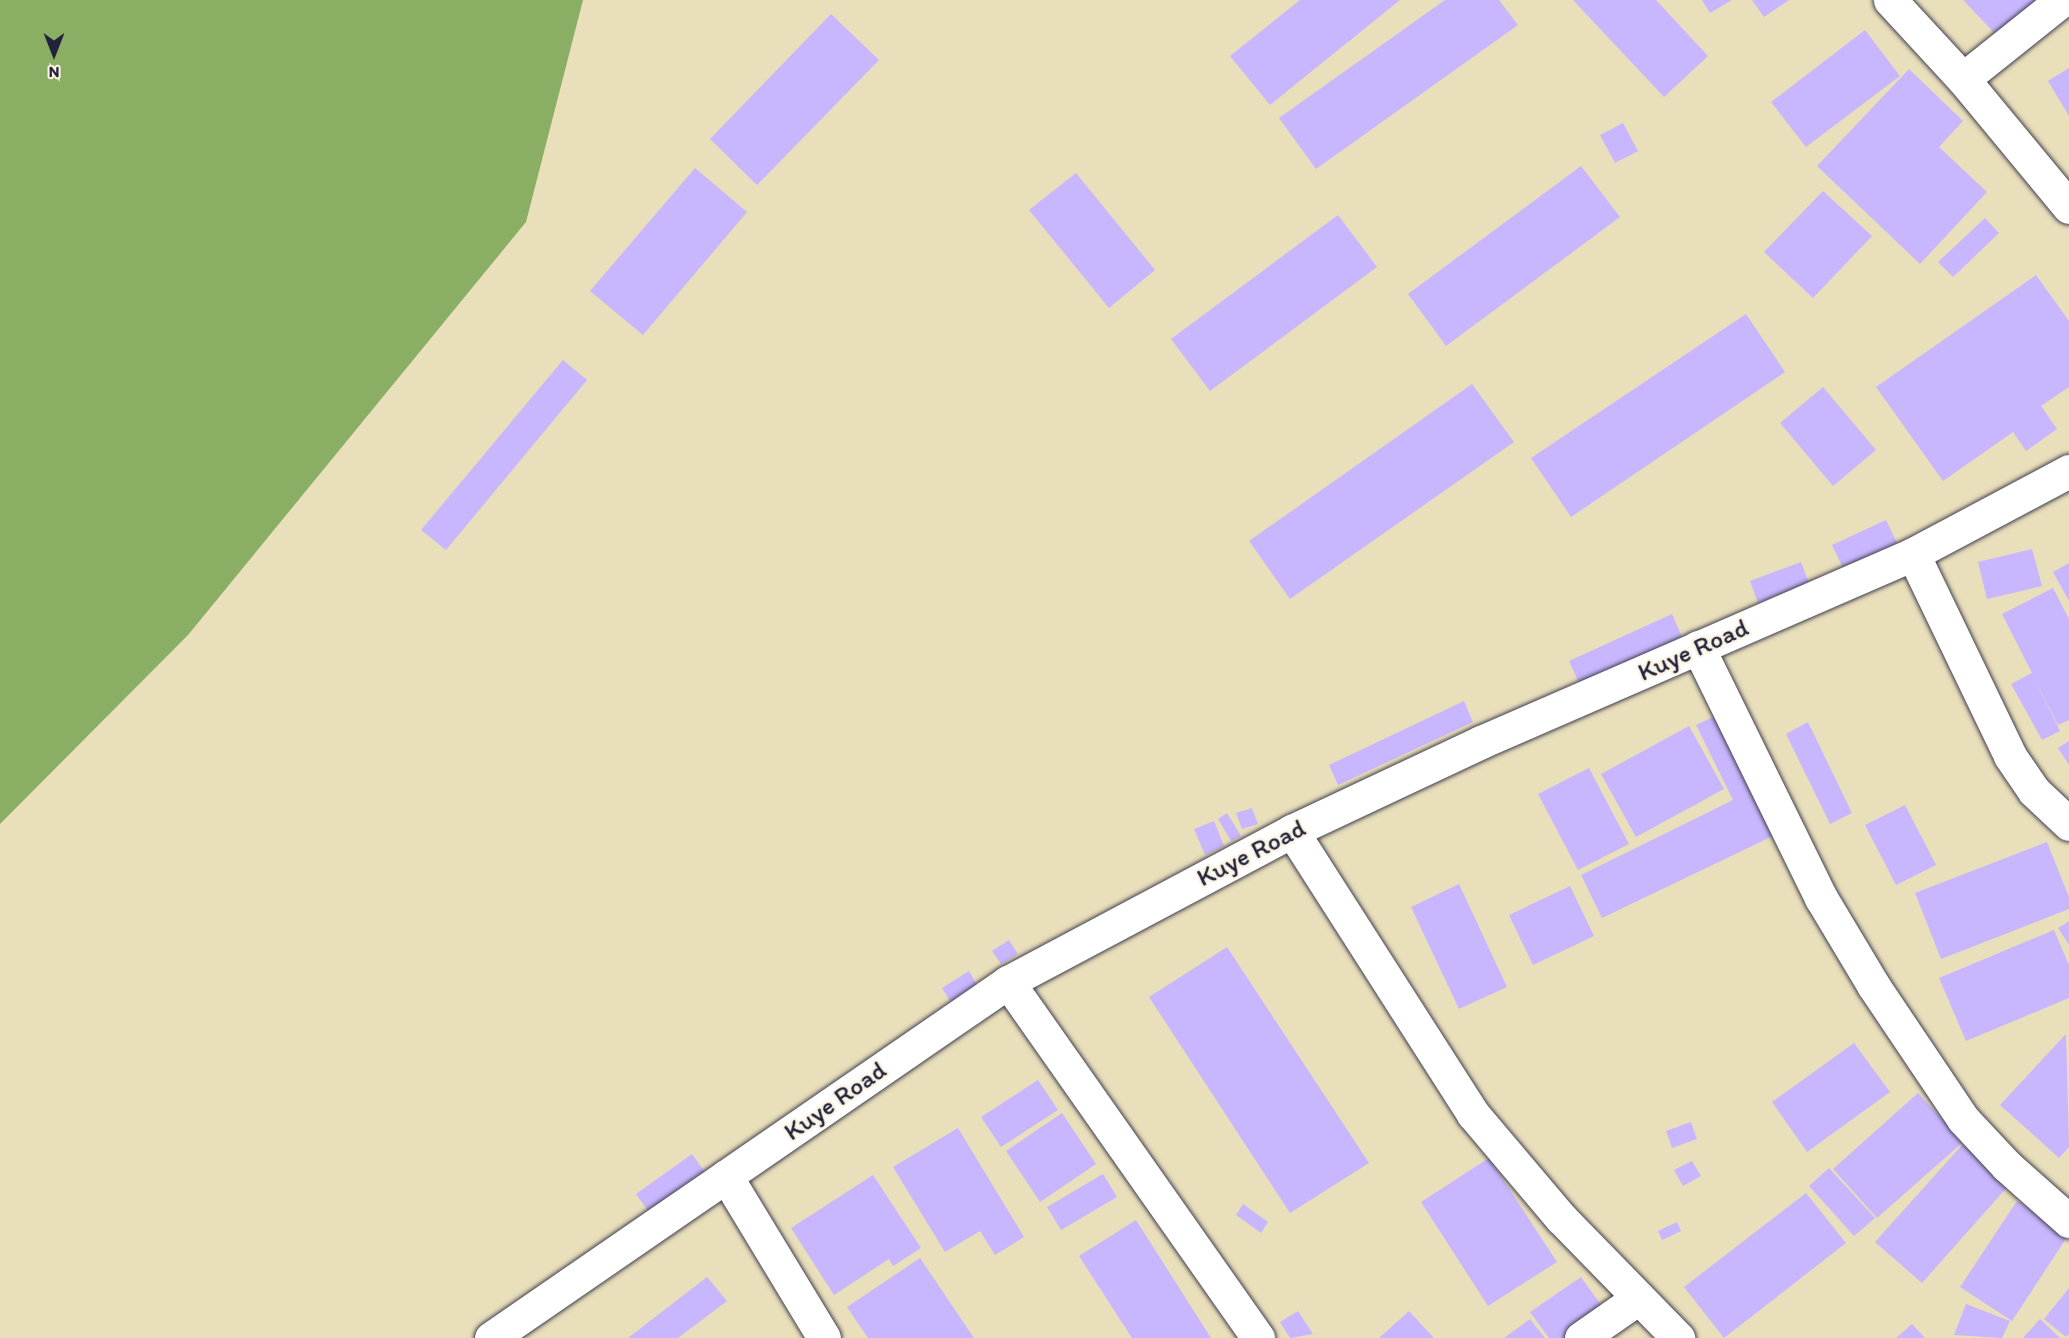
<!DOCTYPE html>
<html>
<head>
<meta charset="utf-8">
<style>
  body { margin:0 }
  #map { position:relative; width:2069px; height:1338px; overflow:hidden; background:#e9dfbb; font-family:Itim,sans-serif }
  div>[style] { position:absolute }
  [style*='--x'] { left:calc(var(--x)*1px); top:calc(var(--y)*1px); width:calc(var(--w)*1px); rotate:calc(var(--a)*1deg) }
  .forest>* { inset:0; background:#8aae63 }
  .building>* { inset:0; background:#c8b6fe }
  .roads { filter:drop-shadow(0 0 2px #403e4e) drop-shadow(0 0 2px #403e4e) }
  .minor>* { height:33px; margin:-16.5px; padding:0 16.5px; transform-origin:16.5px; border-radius:16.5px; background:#fff }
  .tertiary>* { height:33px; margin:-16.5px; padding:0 16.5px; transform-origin:16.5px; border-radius:16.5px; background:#fff }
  span { translate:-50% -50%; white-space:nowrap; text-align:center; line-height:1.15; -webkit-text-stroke:5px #fcf5e5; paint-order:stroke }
  .street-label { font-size:26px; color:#22223b }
  .north { position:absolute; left:24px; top:24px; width:60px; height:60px; -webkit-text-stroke:4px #fcf5e5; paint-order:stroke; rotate:180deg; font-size:16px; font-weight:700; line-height:24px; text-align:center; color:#22223b }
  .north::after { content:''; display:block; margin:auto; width:21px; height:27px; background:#22223b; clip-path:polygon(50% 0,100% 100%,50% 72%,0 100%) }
</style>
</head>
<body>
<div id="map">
  <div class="forest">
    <i style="clip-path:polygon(0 0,583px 0,526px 222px,188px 635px,0 824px)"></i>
  </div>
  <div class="building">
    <i style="clip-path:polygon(1300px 0,1400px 0,1270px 105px,1230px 56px)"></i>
    <i style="clip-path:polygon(1445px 0,1499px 0,1518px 25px,1316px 169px,1279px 118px)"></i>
    <i style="clip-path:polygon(1573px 0,1656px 0,1708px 56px,1664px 97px)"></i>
    <i style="clip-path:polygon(1702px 0,1732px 0,1710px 13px)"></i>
    <i style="clip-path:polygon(1752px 0,1789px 0,1764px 17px)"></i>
    <i style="clip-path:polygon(1963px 0,2046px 0,2003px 42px)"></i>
    <i style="clip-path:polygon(831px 14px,879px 60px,757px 185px,710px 139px)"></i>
    <i style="clip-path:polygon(1865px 30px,1900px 76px,1806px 147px,1771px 102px)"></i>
    <i style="clip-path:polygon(2069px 68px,2069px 116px,2048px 81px)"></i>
    <i style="clip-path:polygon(1909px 69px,1963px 121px,1939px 147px,1987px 192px,1920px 264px,1817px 166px)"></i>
    <i style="clip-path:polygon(1623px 123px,1638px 151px,1615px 163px,1600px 135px)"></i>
    <i style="clip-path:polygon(1581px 166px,1620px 217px,1446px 346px,1408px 294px)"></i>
    <i style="clip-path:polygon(695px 168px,747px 212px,643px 335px,590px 291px)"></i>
    <i style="clip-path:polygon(1076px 173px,1155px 270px,1109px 308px,1029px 210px)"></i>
    <i style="clip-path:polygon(1823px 191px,1872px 236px,1813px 298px,1764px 252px)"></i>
    <i style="clip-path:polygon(1338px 215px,1377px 267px,1210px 391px,1171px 339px)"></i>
    <i style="clip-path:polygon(1985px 218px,1999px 233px,1953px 277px,1938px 262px)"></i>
    <i style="clip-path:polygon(2036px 275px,2069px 321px,2069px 387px,2041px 406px,2057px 429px,2026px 451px,2013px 432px,1943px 481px,1876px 387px)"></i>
    <i style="clip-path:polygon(1746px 314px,1785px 372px,1571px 517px,1531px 458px)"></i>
    <i style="clip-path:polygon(563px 360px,587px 380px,446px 550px,421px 530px)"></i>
    <i style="clip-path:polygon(1472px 384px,1514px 442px,1290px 599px,1249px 541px)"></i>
    <i style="clip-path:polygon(1823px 387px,1876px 450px,1833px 486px,1780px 423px)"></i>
    <i style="clip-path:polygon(1886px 520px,1897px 543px,1843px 568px,1832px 545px)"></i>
    <i style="clip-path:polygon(2032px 549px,2042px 586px,1987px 599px,1978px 562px)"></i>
    <i style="clip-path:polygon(1801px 562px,1809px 583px,1758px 603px,1750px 581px)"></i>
    <i style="clip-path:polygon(2069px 563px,2069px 601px,2053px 572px)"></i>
    <i style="clip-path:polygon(2053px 588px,2069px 619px,2069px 720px,2058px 725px,2034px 678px,2060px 731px,2042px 740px,2011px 684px,2032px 673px,2002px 614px)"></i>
    <i style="clip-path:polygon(1672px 614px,1682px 637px,1579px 683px,1569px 661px)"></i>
    <i style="clip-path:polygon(1464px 701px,1473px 722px,1338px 785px,1329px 765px)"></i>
    <i style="clip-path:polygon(1719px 714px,1777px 834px,1602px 918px,1581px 875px,1733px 800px,1696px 725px)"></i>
    <i style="clip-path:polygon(1808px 722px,1852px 813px,1830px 824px,1786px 734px)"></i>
    <i style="clip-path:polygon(1689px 726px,1724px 789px,1636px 837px,1601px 774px)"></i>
    <i style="clip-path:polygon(2069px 741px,2069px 765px,2058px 748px)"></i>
    <i style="clip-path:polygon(1589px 768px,1629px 844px,1578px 870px,1538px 794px)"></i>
    <i style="clip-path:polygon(1905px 805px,1936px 865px,1896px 885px,1865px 825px)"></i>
    <i style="clip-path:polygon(1252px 808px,1258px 824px,1242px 829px,1236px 813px)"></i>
    <i style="clip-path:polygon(1227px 813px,1241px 836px,1231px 841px,1218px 819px)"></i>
    <i style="clip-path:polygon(1214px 821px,1224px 846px,1205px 855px,1194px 829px)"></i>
    <i style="clip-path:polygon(2047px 842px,2069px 897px,2069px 909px,1941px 959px,1915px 893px)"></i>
    <i style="clip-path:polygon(1459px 884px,1507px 987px,1459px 1009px,1411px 907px)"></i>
    <i style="clip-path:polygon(1570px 886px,1594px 936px,1533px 965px,1509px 915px)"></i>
    <i style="clip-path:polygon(2069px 921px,2069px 945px,2058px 928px)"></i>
    <i style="clip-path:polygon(2054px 930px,2069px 965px,2069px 998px,1966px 1041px,1939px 978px)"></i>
    <i style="clip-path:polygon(1009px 940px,1018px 954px,1001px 964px,992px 951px)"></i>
    <i style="clip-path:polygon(1227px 947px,1369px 1163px,1290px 1213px,1149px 997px)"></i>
    <i style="clip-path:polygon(969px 971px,980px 990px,953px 1006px,942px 988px)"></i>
    <i style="clip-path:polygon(2066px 1034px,2069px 1147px,2059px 1158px,2000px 1105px)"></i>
    <i style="clip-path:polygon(1854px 1043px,1890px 1092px,1807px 1152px,1772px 1102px)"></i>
    <i style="clip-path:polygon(1038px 1080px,1058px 1110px,1001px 1147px,981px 1117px)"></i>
    <i style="clip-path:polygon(1918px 1093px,1963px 1142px,1877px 1218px,1833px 1169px)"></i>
    <i style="clip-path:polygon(1062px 1113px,1096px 1164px,1040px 1202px,1006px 1151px)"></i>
    <i style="clip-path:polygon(1691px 1122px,1697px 1139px,1672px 1148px,1666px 1131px)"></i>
    <i style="clip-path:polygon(958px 1128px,1024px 1237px,995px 1255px,980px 1231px,945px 1252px,893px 1167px)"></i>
    <i style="clip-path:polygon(1963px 1144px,2010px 1184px,1922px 1283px,1875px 1242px)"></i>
    <i style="clip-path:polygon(692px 1154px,707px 1175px,651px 1215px,636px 1194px)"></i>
    <i style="clip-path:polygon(1489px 1158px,1557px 1262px,1488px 1306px,1421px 1202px)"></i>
    <i style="clip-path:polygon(1692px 1161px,1701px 1176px,1683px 1186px,1674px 1170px)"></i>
    <i style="clip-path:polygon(1829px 1168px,1875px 1218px,1854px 1236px,1809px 1186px)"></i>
    <i style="clip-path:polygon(1103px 1174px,1117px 1197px,1061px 1230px,1047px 1207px)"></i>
    <i style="clip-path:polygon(873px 1175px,921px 1248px,893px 1266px,889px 1259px,834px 1295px,791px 1228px)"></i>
    <i style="clip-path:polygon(1806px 1193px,1846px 1243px,1724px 1338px,1684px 1287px)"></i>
    <i style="clip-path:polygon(2017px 1201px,2069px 1234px,2012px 1321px,1960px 1287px)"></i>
    <i style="clip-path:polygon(1243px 1204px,1268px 1222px,1261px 1233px,1236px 1215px)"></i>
    <i style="clip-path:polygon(1136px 1220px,1211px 1338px,1132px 1338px,1079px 1256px)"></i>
    <i style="clip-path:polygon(1677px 1222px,1681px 1231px,1662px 1240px,1658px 1231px)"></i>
    <i style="clip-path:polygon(920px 1258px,974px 1338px,868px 1338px,847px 1307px)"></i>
    <i style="clip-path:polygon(707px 1277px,727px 1301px,678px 1338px,628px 1338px)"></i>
    <i style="clip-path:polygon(1581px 1277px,1604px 1309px,1563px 1338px,1549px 1338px,1530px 1312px)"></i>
    <i style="clip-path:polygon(2069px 1288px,2069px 1334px,2066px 1337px,2044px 1319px)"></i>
    <i style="clip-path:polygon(1966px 1304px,2010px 1321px,2002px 1338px,1954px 1335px)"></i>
    <i style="clip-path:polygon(1298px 1311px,1313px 1334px,1290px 1338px,1280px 1322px)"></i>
    <i style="clip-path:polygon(1409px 1311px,1434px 1338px,1379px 1338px)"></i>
    <i style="clip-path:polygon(1530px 1319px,1545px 1338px,1504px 1338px)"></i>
    <i style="clip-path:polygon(2040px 1319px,2060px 1338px,2023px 1338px)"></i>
    <i style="clip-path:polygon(1912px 1324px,1925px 1338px,1896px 1338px)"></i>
  </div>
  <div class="roads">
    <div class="minor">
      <i style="--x:1890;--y:0;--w:108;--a:47.3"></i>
      <i style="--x:1963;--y:79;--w:166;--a:50.4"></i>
      <i style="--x:1963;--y:79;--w:127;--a:-38.6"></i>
      <i style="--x:1913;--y:554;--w:224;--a:64.3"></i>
      <i style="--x:2010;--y:756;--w:42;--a:55.6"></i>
      <i style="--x:2034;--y:791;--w:48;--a:43.3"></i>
      <i style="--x:1698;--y:647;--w:280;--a:63.9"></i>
      <i style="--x:1821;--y:898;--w:101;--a:59.1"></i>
      <i style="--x:1873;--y:985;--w:161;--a:56.1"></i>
      <i style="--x:1963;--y:1119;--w:64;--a:46.9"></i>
      <i style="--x:2007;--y:1166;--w:83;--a:41.6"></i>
      <i style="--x:1292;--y:831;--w:336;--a:57.4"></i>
      <i style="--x:1473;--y:1114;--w:136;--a:49.8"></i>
      <i style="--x:1561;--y:1218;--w:168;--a:45.7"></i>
      <i style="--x:1008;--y:982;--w:435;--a:54.9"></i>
      <i style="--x:726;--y:1176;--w:189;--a:58.8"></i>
      <i style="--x:1581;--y:1338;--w:68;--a:-34.9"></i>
    </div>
    <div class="tertiary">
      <i style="--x:491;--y:1338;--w:628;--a:-34.55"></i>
      <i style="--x:1008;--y:982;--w:322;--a:-28"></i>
      <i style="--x:1292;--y:831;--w:209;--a:-25.2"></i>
      <i style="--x:1481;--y:742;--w:471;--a:-23.5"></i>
      <i style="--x:1913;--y:554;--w:177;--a:-28"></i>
    </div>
  </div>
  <div class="street-label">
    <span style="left:1693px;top:650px;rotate:-24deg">Kuye Road</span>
    <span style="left:1251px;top:853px;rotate:-27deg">Kuye Road</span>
    <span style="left:835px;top:1101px;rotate:-35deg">Kuye Road</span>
  </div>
  <div class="north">N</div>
</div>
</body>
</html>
